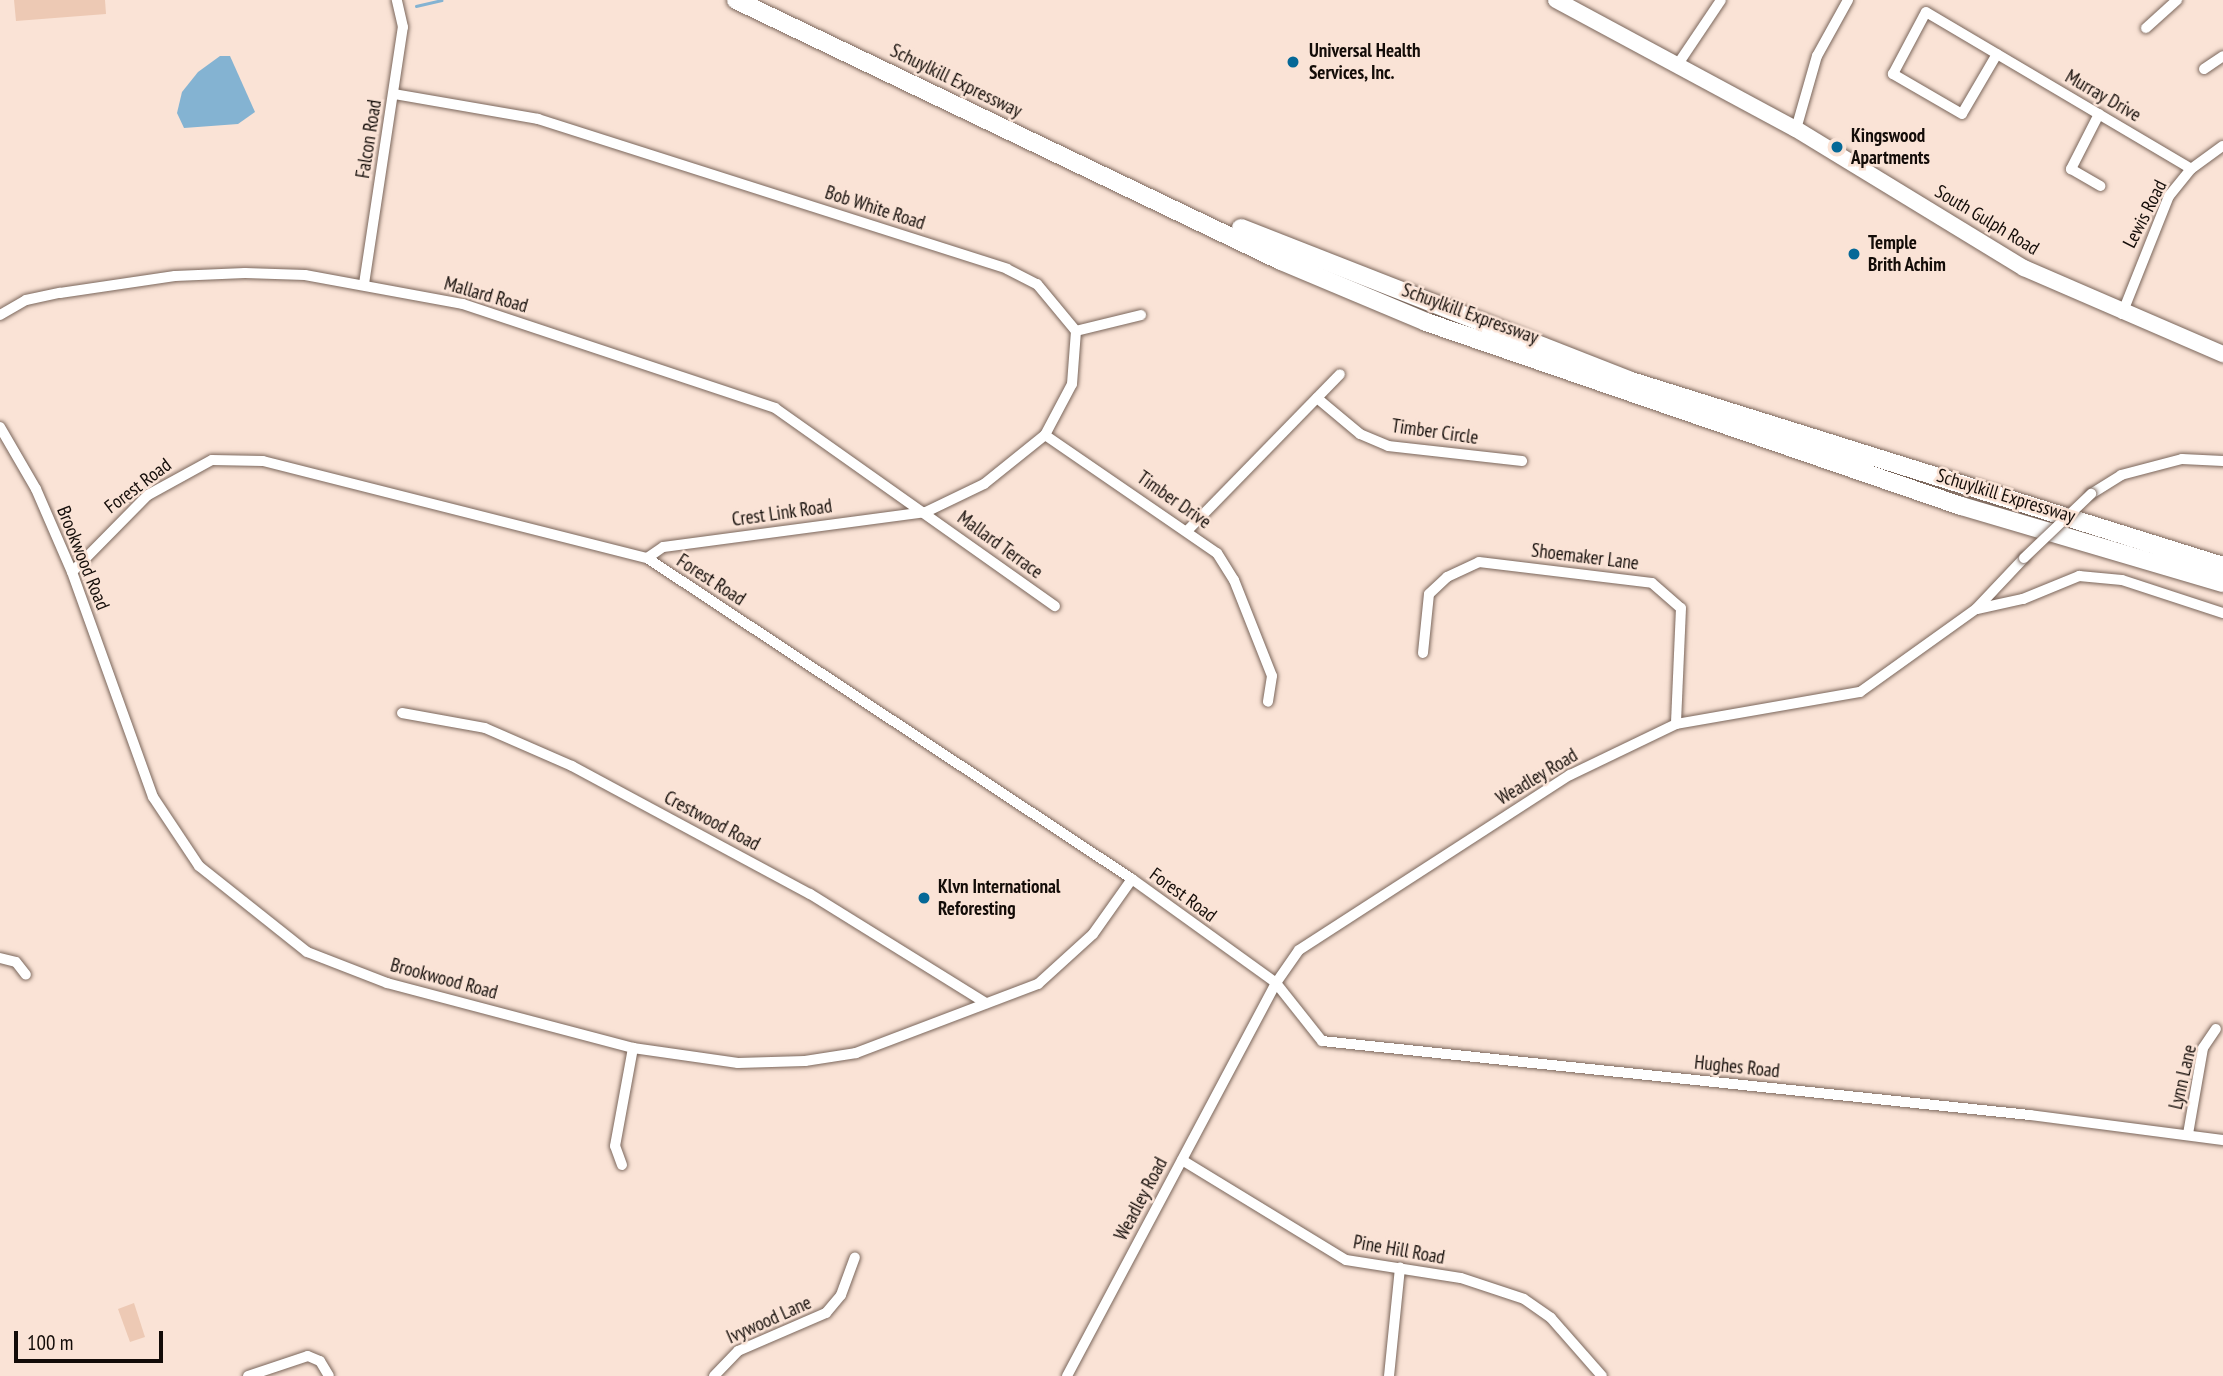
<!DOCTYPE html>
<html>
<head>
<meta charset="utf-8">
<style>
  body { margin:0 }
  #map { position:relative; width:2223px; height:1376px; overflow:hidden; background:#fae3d6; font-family:"PT Sans Narrow",sans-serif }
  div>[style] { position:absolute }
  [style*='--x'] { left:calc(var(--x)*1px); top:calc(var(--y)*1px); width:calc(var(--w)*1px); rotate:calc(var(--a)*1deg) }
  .green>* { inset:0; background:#edc9b4 }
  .water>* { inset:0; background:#84b3d2 }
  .stream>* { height:2.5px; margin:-1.25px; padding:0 1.25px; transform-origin:1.25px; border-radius:1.25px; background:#84b3d2 }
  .roads { filter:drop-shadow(0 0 2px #7a665b) drop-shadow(0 0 2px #7a665b) }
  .street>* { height:10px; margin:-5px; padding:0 5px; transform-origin:5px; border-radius:5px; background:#fff }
  .primary>* { height:16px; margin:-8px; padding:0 8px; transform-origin:8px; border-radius:8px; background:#fff }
  .highway>* { height:18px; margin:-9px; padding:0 9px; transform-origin:9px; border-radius:9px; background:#fff }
  .bridges { filter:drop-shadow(0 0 2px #7a665b) drop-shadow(0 0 2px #7a665b) }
  .street-bridge>* { height:10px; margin:-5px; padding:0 5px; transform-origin:5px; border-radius:5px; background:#fff }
  .dots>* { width:19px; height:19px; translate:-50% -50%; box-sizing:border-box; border:4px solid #fae3d6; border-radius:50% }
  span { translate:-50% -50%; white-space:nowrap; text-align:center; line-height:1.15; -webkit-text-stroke:5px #fae3d6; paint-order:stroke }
  .poi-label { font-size:19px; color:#130c08; font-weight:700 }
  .left { translate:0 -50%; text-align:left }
  .street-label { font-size:19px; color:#130c08 }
  .scale { position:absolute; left:14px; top:1331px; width:149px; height:32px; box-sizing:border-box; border:4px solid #130c08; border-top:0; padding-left:9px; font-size:21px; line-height:24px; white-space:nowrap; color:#130c08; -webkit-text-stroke:5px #fae3d6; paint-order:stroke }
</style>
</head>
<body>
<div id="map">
  <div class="green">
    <i style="clip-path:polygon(14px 0,105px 0,106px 14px,16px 21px)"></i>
    <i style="clip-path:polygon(134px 1303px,145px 1337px,130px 1342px,118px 1309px)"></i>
  </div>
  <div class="water">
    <i style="clip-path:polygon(220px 56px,230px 56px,255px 112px,238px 124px,184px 128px,177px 113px,182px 92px,198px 72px)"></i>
  </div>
  <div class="stream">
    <i style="--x:416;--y:6;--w:26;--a:-13"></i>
  </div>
  <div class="roads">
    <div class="street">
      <i style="--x:2146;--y:28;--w:42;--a:-42.1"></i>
      <i style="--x:1997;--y:54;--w:69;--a:120.3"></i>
      <i style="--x:1962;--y:114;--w:80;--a:-149.9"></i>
      <i style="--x:1893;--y:74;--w:70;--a:-62"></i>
      <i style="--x:1926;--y:12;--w:308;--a:30.6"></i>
      <i style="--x:1678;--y:64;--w:77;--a:-56.1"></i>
      <i style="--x:2204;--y:69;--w:23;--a:-34"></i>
      <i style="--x:394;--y:94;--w:146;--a:9.8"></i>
      <i style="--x:538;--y:119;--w:492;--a:17.7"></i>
      <i style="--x:1007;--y:269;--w:34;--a:27"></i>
      <i style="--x:1037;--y:284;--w:61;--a:50.3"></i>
      <i style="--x:1076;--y:331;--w:53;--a:94.3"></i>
      <i style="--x:1072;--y:384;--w:58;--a:117.9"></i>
      <i style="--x:1045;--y:435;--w:78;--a:141.2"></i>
      <i style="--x:984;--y:484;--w:64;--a:154.2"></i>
      <i style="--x:926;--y:512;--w:265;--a:172.4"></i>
      <i style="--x:663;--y:547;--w:19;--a:145"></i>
      <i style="--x:2099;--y:114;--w:62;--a:117"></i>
      <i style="--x:2071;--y:169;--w:34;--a:30"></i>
      <i style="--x:1796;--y:129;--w:76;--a:-74"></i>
      <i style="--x:1817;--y:56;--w:64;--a:-61"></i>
      <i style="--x:364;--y:284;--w:260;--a:-81.4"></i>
      <i style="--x:403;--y:27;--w:28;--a:-103"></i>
      <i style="--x:2122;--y:314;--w:127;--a:-68.3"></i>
      <i style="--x:2169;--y:196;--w:35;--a:-51"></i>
      <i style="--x:2191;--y:169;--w:39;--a:-36"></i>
      <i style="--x:0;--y:315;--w:30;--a:-30"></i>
      <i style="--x:26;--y:300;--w:35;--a:-12"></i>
      <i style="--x:60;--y:293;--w:116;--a:-8.4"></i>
      <i style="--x:175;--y:276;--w:70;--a:-2.5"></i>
      <i style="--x:245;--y:273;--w:60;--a:1.9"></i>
      <i style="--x:305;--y:275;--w:161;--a:10.4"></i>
      <i style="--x:463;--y:304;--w:329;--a:18.4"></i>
      <i style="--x:775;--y:408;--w:343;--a:35.3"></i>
      <i style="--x:1076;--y:331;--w:67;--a:-13.8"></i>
      <i style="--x:1317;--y:398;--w:56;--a:39.9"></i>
      <i style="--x:1360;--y:434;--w:30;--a:23"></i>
      <i style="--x:1388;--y:446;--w:135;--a:6.4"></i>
      <i style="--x:0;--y:427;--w:72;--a:59.9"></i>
      <i style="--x:36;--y:489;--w:90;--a:66.6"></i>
      <i style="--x:72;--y:572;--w:239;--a:70.2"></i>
      <i style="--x:153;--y:797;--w:83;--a:56.3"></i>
      <i style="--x:199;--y:866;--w:138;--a:38.5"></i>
      <i style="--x:307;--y:952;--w:86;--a:21.2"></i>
      <i style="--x:387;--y:983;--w:254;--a:14.8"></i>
      <i style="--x:633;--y:1048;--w:106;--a:8.1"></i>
      <i style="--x:738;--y:1063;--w:67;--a:-1.7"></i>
      <i style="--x:805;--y:1061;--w:52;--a:-8.9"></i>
      <i style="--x:856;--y:1053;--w:195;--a:-20.8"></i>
      <i style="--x:1038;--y:984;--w:74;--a:-42.3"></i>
      <i style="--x:1093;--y:934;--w:67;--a:-54.7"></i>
      <i style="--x:1045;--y:435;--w:209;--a:34.5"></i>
      <i style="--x:1217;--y:553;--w:32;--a:58"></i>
      <i style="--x:1234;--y:580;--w:103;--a:68.4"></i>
      <i style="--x:1272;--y:676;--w:26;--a:99"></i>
      <i style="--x:2091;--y:494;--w:36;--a:-32"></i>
      <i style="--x:2121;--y:475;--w:63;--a:-14.7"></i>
      <i style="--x:2182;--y:459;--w:41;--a:2.8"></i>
      <i style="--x:1189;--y:529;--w:216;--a:-45.7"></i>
      <i style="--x:72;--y:572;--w:108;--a:-45.4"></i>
      <i style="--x:148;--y:495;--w:73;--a:-28.7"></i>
      <i style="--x:212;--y:460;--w:51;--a:1.1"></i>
      <i style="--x:263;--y:461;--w:396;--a:14.2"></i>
      <i style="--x:647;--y:558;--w:582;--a:33.5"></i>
      <i style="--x:1132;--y:879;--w:178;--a:35.8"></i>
      <i style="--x:1276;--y:983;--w:74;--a:51.6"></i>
      <i style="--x:1322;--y:1041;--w:712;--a:5.97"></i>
      <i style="--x:2030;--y:1115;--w:195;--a:7.4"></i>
      <i style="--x:1977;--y:609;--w:47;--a:-12.3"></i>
      <i style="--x:2023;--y:599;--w:61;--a:-22.3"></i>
      <i style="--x:2079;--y:576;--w:43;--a:5.3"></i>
      <i style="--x:2122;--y:580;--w:106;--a:18.1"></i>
      <i style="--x:1423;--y:653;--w:59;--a:-84.2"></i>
      <i style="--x:1429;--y:594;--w:25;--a:-43"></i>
      <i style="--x:1447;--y:577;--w:35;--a:-25"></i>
      <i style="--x:1479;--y:562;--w:174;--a:6.9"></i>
      <i style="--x:1652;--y:583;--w:38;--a:41"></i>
      <i style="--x:1681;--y:608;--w:116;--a:92.5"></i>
      <i style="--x:402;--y:713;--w:84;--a:10.2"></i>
      <i style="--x:485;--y:728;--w:95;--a:23.6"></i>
      <i style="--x:572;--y:766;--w:270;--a:28.3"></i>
      <i style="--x:810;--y:894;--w:207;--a:31.8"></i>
      <i style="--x:0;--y:958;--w:16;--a:14"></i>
      <i style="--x:16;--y:962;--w:16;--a:52"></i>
      <i style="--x:2188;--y:1134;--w:87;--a:-80.1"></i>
      <i style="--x:2203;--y:1048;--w:23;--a:-56"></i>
      <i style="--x:1182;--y:1160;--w:192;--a:31.4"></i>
      <i style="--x:1346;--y:1260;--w:116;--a:8.9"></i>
      <i style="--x:1461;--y:1278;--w:66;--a:18.4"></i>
      <i style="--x:1524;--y:1299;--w:33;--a:35"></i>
      <i style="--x:1551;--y:1318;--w:77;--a:48.7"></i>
      <i style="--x:622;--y:1165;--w:20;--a:-110"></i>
      <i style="--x:615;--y:1146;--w:100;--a:-79.6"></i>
      <i style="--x:248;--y:1376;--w:63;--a:-18.4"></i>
      <i style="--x:308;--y:1356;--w:13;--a:23"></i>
      <i style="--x:320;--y:1361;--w:17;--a:59"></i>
      <i style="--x:714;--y:1376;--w:35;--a:-46"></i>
      <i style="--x:738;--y:1351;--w:96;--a:-23.4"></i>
      <i style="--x:826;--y:1313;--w:23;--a:-50"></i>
      <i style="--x:841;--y:1295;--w:40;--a:-69.8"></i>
      <i style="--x:1067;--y:1376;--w:445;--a:-62"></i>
      <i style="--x:1276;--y:983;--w:40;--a:-55.1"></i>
      <i style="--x:1299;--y:950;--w:323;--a:-32.9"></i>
      <i style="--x:1570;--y:775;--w:118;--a:-25.7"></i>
      <i style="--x:1676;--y:724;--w:187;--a:-9.9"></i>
      <i style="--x:1860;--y:692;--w:143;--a:-35.6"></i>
      <i style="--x:1976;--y:609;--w:70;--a:-46.7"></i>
      <i style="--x:1389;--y:1376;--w:109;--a:-84.2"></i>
    </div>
    <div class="primary">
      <i style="--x:1556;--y:0;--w:272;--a:28.3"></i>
      <i style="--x:1796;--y:129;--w:267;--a:31.4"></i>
      <i style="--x:2024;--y:268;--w:217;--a:23.4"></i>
    </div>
    <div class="highway">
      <i style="--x:736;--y:0;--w:604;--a:25.59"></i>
      <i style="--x:1281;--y:261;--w:157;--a:22.8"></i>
      <i style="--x:1426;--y:322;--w:566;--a:18.98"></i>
      <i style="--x:1961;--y:506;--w:273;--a:16.4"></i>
      <i style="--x:1241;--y:228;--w:416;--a:21.4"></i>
      <i style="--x:1628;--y:380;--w:623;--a:17.36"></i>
    </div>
  </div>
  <div class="bridges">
    <div class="street-bridge">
      <i style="--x:2024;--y:558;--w:93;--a:-43.7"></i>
    </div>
  </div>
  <div class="dots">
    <i style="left:1293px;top:62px;background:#056897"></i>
    <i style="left:1837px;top:147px;background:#056897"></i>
    <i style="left:1854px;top:254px;background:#056897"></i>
    <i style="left:924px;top:898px;background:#056897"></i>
  </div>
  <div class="poi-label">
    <span class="left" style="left:1309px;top:62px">Universal Health<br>Services, Inc.</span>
    <span class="left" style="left:1851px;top:147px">Kingswood<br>Apartments</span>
    <span class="left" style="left:1868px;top:254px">Temple<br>Brith Achim</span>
    <span class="left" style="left:938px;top:898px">Klvn International<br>Reforesting</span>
  </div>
  <div class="street-label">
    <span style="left:956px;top:81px;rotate:26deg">Schuylkill Expressway</span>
    <span style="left:2103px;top:96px;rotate:30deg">Murray Drive</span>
    <span style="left:369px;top:139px;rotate:-81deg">Falcon Road</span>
    <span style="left:875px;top:208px;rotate:18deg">Bob White Road</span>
    <span style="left:2145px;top:214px;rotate:-63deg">Lewis Road</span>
    <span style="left:1987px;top:220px;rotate:31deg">South Gulph Road</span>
    <span style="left:486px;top:295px;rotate:16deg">Mallard Road</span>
    <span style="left:1470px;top:314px;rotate:20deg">Schuylkill Expressway</span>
    <span style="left:1435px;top:432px;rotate:8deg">Timber Circle</span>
    <span style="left:138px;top:486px;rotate:-37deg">Forest Road</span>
    <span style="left:2006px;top:496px;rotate:17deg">Schuylkill Expressway</span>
    <span style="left:1174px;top:500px;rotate:35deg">Timber Drive</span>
    <span style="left:782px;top:513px;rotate:-8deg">Crest Link Road</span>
    <span style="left:1000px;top:545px;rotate:36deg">Mallard Terrace</span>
    <span style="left:1585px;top:557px;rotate:7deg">Shoemaker Lane</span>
    <span style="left:83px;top:558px;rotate:68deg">Brookwood Road</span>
    <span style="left:711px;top:580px;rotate:33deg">Forest Road</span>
    <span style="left:1537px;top:777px;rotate:-31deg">Weadley Road</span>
    <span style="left:712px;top:821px;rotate:28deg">Crestwood Road</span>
    <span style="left:1183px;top:895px;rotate:36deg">Forest Road</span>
    <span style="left:444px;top:979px;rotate:15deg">Brookwood Road</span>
    <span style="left:1737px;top:1067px;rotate:6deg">Hughes Road</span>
    <span style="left:2183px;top:1077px;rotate:-77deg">Lynn Lane</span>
    <span style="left:1141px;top:1199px;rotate:-62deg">Weadley Road</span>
    <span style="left:1399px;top:1250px;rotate:10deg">Pine Hill Road</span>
    <span style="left:769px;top:1320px;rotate:-24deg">Ivywood Lane</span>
  </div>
  <div class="scale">100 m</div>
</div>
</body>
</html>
